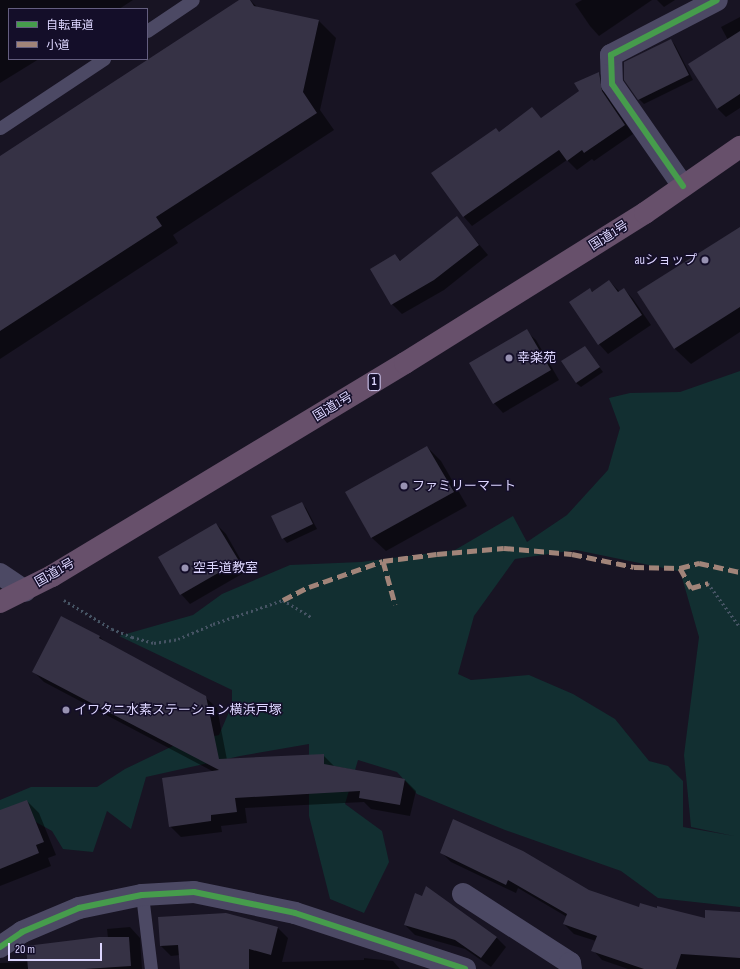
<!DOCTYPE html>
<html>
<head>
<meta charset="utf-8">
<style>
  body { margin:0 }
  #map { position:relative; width:740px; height:969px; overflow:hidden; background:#181423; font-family:"Sofia Sans Condensed","Noto Sans JP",sans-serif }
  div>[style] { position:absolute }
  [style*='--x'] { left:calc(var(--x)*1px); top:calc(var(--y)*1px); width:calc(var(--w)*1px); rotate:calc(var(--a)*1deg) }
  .green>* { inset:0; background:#122f31 }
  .shadow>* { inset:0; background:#0007 }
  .building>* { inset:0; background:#363245 }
  .path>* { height:2.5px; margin-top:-1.25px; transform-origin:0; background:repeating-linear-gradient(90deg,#465464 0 2px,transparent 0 5px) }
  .lane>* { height:13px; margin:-6.5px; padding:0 6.5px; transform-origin:6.5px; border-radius:6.5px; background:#4c4964 }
  .street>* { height:22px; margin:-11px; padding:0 11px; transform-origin:11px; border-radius:11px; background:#4c4964 }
  .highway>* { height:22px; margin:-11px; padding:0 11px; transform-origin:11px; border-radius:11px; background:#67506b }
  .quiet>* { height:5px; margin-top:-2.5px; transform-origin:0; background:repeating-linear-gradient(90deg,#a18479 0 10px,transparent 0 15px) }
  .cycleway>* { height:6px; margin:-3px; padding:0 3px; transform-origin:3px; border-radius:3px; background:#469c4c }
  .dots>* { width:11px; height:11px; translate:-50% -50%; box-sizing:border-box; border:2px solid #140e29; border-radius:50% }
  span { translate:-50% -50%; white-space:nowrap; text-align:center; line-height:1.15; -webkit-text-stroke:3px #140e29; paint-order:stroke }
  .shield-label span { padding:1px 3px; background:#140e29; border:1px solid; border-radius:3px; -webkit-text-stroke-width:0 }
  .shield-label { font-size:12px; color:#ddd6ff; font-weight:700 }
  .street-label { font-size:13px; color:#ddd6ff }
  .poi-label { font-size:13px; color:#ddd6ff }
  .right { translate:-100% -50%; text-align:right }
  .left { translate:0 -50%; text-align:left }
  .legend { position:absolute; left:8px; top:8px; width:140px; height:52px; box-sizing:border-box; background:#140e29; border:1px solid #645e7f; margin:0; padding:5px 7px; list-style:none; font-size:12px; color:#ddd6ff }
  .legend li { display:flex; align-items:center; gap:8px; height:20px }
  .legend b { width:20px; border:1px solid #645e7f }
  .scale { position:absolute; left:8px; top:943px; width:94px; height:18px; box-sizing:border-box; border:2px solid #ddd6ff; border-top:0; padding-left:5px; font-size:12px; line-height:14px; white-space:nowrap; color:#ddd6ff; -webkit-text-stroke:3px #140e29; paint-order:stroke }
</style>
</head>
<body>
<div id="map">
  <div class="green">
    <i style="clip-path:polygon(evenodd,740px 371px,740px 907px,658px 898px,621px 871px,505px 830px,417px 794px,397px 772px,358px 760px,345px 804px,382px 831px,389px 862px,364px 913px,330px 899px,309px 816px,309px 744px,240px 756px,146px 777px,131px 829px,107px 811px,93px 852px,63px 849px,52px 831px,14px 810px,0 815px,0 800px,31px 787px,97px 787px,125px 769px,177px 744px,219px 735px,232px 705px,232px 690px,119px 636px,193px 615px,222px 594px,290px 565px,361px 562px,455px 550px,513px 516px,527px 542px,567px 515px,608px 470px,620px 428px,609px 398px,630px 393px,680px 392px,740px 371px,576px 550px,688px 573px,681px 574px,699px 637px,684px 755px,691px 827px,734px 836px,683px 827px,683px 781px,668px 766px,649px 761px,615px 719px,573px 694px,529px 675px,471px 680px,458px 674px,474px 616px,515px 559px,576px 550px)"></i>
  </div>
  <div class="shadow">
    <i style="clip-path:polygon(0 0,133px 0,119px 9px,9px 9px,9px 59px,39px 59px,0 83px)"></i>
    <i style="clip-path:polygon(241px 0,250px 0,258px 8px,319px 21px,336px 38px,320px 110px,334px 130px,173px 235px,178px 243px,0 359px,0 157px)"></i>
    <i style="clip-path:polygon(582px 0,652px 0,599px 36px,590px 26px,575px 4px)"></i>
    <i style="clip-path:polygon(657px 0,675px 0,664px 7px)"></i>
    <i style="clip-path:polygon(740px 17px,740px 108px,726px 117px,717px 108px,728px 40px,721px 27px)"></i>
    <i style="clip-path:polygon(671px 40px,675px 45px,693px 80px,644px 104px,639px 99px)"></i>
    <i style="clip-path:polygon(599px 73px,608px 82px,610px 101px,633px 134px,594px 161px,592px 159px,577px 170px,567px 160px,472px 226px,464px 217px,500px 133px,532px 109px,542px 119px,581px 92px)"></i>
    <i style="clip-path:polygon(457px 218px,488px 255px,444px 290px,402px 314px,392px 304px,395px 255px,401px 261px)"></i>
    <i style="clip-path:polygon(740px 228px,740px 332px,691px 364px,675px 349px,639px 292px)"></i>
    <i style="clip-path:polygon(609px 281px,620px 292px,624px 289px,633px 299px,651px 325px,608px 354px,599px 344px,590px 289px,593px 292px)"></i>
    <i style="clip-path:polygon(526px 331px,536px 340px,559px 380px,503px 413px,494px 403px)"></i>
    <i style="clip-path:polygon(584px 347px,603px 372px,581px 387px,576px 383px)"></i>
    <i style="clip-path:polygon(427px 447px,441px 461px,467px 506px,386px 551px,372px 538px,346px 493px)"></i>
    <i style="clip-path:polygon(301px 503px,306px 508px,317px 529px,287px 543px,283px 538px)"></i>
    <i style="clip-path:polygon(216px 524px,226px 534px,247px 571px,190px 604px,181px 594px)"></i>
    <i style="clip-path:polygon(61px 617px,100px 637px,107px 644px,205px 697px,217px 708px,227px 760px,323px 755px,334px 766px,405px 780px,416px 791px,410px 816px,371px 809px,364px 802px,245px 808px,247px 823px,221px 826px,222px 832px,181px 837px,170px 826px,214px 772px,44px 682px,33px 671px)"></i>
    <i style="clip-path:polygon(27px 801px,39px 813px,56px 855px,48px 858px,51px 866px,0 886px,0 811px)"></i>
    <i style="clip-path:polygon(441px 852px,589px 891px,640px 908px,706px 919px,740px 913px,740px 969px,628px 969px,602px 960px,593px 950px,596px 941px,574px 934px,564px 924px,567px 917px,518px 888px,516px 893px,451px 862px)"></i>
    <i style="clip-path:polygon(226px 914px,278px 928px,288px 938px,282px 962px,364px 960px,364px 958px,393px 961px,400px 969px,181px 969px,180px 955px,171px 956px,161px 946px)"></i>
    <i style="clip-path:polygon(405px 925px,496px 937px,506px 947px,491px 967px,465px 949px,415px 935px)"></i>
    <i style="clip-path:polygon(130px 927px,140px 938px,142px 969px,0 969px,0 963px,28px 962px,108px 938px,107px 929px)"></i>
  </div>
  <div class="building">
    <i style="clip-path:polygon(239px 0,250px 0,254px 6px,319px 20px,303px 92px,317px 113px,156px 217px,162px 226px,0 331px,0 156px)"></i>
    <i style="clip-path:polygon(740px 31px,740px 94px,717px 109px,688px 64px)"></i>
    <i style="clip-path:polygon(671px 39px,689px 75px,638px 100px,624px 80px,624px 62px)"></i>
    <i style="clip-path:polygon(599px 72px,602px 91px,625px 125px,584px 153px,582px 150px,567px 161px,559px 150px,463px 217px,431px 173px,496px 128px,499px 132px,532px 107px,541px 118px,579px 91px,574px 83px)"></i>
    <i style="clip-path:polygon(457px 216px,479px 245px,434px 280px,391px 305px,370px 269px,395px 254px,400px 261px)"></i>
    <i style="clip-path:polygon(740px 227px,740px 307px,674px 349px,637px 292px)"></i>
    <i style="clip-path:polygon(609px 280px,618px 292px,624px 288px,642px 315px,598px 345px,569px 302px,590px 288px,592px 292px)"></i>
    <i style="clip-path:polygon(527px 329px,551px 370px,493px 404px,469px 363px)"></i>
    <i style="clip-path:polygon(585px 346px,600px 367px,576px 383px,561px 361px)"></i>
    <i style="clip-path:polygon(427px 446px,454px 492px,371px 538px,345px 492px)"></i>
    <i style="clip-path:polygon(302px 502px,313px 524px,282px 539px,271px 516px)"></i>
    <i style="clip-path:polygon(216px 523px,239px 561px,180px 595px,158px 557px)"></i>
    <i style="clip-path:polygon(61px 616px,100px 636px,99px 638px,206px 696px,219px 759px,324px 754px,324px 764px,405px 779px,400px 805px,359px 798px,360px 791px,235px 798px,237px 812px,211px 815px,211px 821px,169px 827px,162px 778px,219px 770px,32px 672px)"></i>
    <i style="clip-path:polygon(27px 800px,44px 842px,36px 845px,39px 853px,0 869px,0 810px)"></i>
    <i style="clip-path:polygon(453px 819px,523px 851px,589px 890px,639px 907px,640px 903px,657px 908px,657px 906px,705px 918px,705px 910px,740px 912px,740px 958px,681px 954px,676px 969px,644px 969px,591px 951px,597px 936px,563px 924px,567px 914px,508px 880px,506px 885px,440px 853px)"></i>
    <i style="clip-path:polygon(426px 886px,497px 937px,481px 958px,455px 940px,404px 925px,415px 893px,422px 896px)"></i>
    <i style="clip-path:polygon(226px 913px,278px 927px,271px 955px,249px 949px,249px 969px,180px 969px,178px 945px,160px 946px,158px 917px)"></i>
    <i style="clip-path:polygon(99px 937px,129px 937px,131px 966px,85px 969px,28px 969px,26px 946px)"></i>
  </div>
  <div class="path">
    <i style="--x:708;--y:583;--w:54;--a:54"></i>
    <i style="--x:64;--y:600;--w:56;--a:31.1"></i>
    <i style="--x:112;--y:629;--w:22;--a:22"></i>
    <i style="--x:132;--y:637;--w:23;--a:15"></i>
    <i style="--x:154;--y:643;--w:24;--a:-9"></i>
    <i style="--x:178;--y:639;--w:38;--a:-23"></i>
    <i style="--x:213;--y:624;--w:74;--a:-18.9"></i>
    <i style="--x:283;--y:600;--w:33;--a:31"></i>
  </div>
  <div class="lane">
    <i style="--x:147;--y:31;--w:55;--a:-34"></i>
    <i style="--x:0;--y:128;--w:125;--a:-33.6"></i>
    <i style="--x:142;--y:895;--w:75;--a:83.1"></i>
  </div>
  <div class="street">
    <i style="--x:683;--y:186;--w:124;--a:-124.8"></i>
    <i style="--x:612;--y:84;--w:29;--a:-92"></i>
    <i style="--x:611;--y:55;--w:119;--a:-27.4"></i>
    <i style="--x:0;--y:574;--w:30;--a:34"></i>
    <i style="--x:463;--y:894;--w:127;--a:32.8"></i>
    <i style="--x:570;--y:963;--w:6;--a:81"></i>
    <i style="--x:0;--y:947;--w:27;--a:-34"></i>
    <i style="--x:22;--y:932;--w:62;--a:-22.8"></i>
    <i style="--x:79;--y:908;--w:64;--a:-11.7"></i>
    <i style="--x:142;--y:895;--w:52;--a:-3.3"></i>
    <i style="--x:194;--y:892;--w:103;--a:11.7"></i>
    <i style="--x:295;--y:913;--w:179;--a:18.2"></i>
  </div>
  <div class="highway">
    <i style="--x:0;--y:602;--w:58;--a:-26.6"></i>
    <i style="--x:52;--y:576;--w:412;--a:-31.1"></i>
    <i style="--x:405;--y:363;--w:283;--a:-32"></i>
    <i style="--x:645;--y:213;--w:116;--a:-34.8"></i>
  </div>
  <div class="quiet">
    <i style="--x:383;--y:561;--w:45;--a:74.4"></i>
    <i style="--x:680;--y:568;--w:20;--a:-15"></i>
    <i style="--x:699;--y:563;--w:42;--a:12.4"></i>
    <i style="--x:283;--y:600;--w:29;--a:-27"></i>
    <i style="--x:309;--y:587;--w:78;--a:-19.4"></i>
    <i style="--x:383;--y:561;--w:54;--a:-7.4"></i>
    <i style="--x:437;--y:554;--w:67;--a:-5.1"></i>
    <i style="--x:504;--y:548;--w:68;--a:5"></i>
    <i style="--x:572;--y:554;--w:63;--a:11.8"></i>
    <i style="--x:634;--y:567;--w:46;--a:1.2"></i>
    <i style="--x:680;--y:568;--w:23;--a:61"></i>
    <i style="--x:691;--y:588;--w:18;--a:-16"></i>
  </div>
  <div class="cycleway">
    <i style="--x:683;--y:186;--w:124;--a:-124.8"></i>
    <i style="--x:612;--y:84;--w:29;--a:-92"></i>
    <i style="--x:611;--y:55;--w:119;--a:-27.4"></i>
    <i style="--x:0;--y:947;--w:27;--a:-34"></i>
    <i style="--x:22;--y:932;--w:62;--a:-22.8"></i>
    <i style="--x:79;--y:908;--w:64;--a:-11.7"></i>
    <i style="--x:142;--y:895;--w:52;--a:-3.3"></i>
    <i style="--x:194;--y:892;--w:103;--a:11.7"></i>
    <i style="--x:295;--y:913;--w:179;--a:18.2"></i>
  </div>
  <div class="dots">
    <i style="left:705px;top:260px;background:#9892b2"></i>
    <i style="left:509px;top:358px;background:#9892b2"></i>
    <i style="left:404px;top:486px;background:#9892b2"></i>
    <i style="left:185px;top:568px;background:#9892b2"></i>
    <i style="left:66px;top:710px;background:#9892b2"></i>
  </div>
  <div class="shield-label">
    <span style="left:374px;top:382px">1</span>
  </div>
  <div class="street-label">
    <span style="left:609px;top:236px;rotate:-32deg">国道1号</span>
    <span style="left:333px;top:407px;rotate:-31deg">国道1号</span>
    <span style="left:55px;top:573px;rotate:-30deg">国道1号</span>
  </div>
  <div class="poi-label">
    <span class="right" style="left:697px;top:260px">auショップ</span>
    <span class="left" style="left:517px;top:358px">幸楽苑</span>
    <span class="left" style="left:412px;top:486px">ファミリーマート</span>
    <span class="left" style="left:193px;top:568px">空手道教室</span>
    <span class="left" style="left:74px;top:710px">イワタニ水素ステーション横浜戸塚</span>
  </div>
  <ul class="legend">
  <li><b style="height:5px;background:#469c4c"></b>自転車道</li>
  <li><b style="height:5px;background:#a18479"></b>小道</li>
  </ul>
  <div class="scale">20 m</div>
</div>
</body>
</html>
